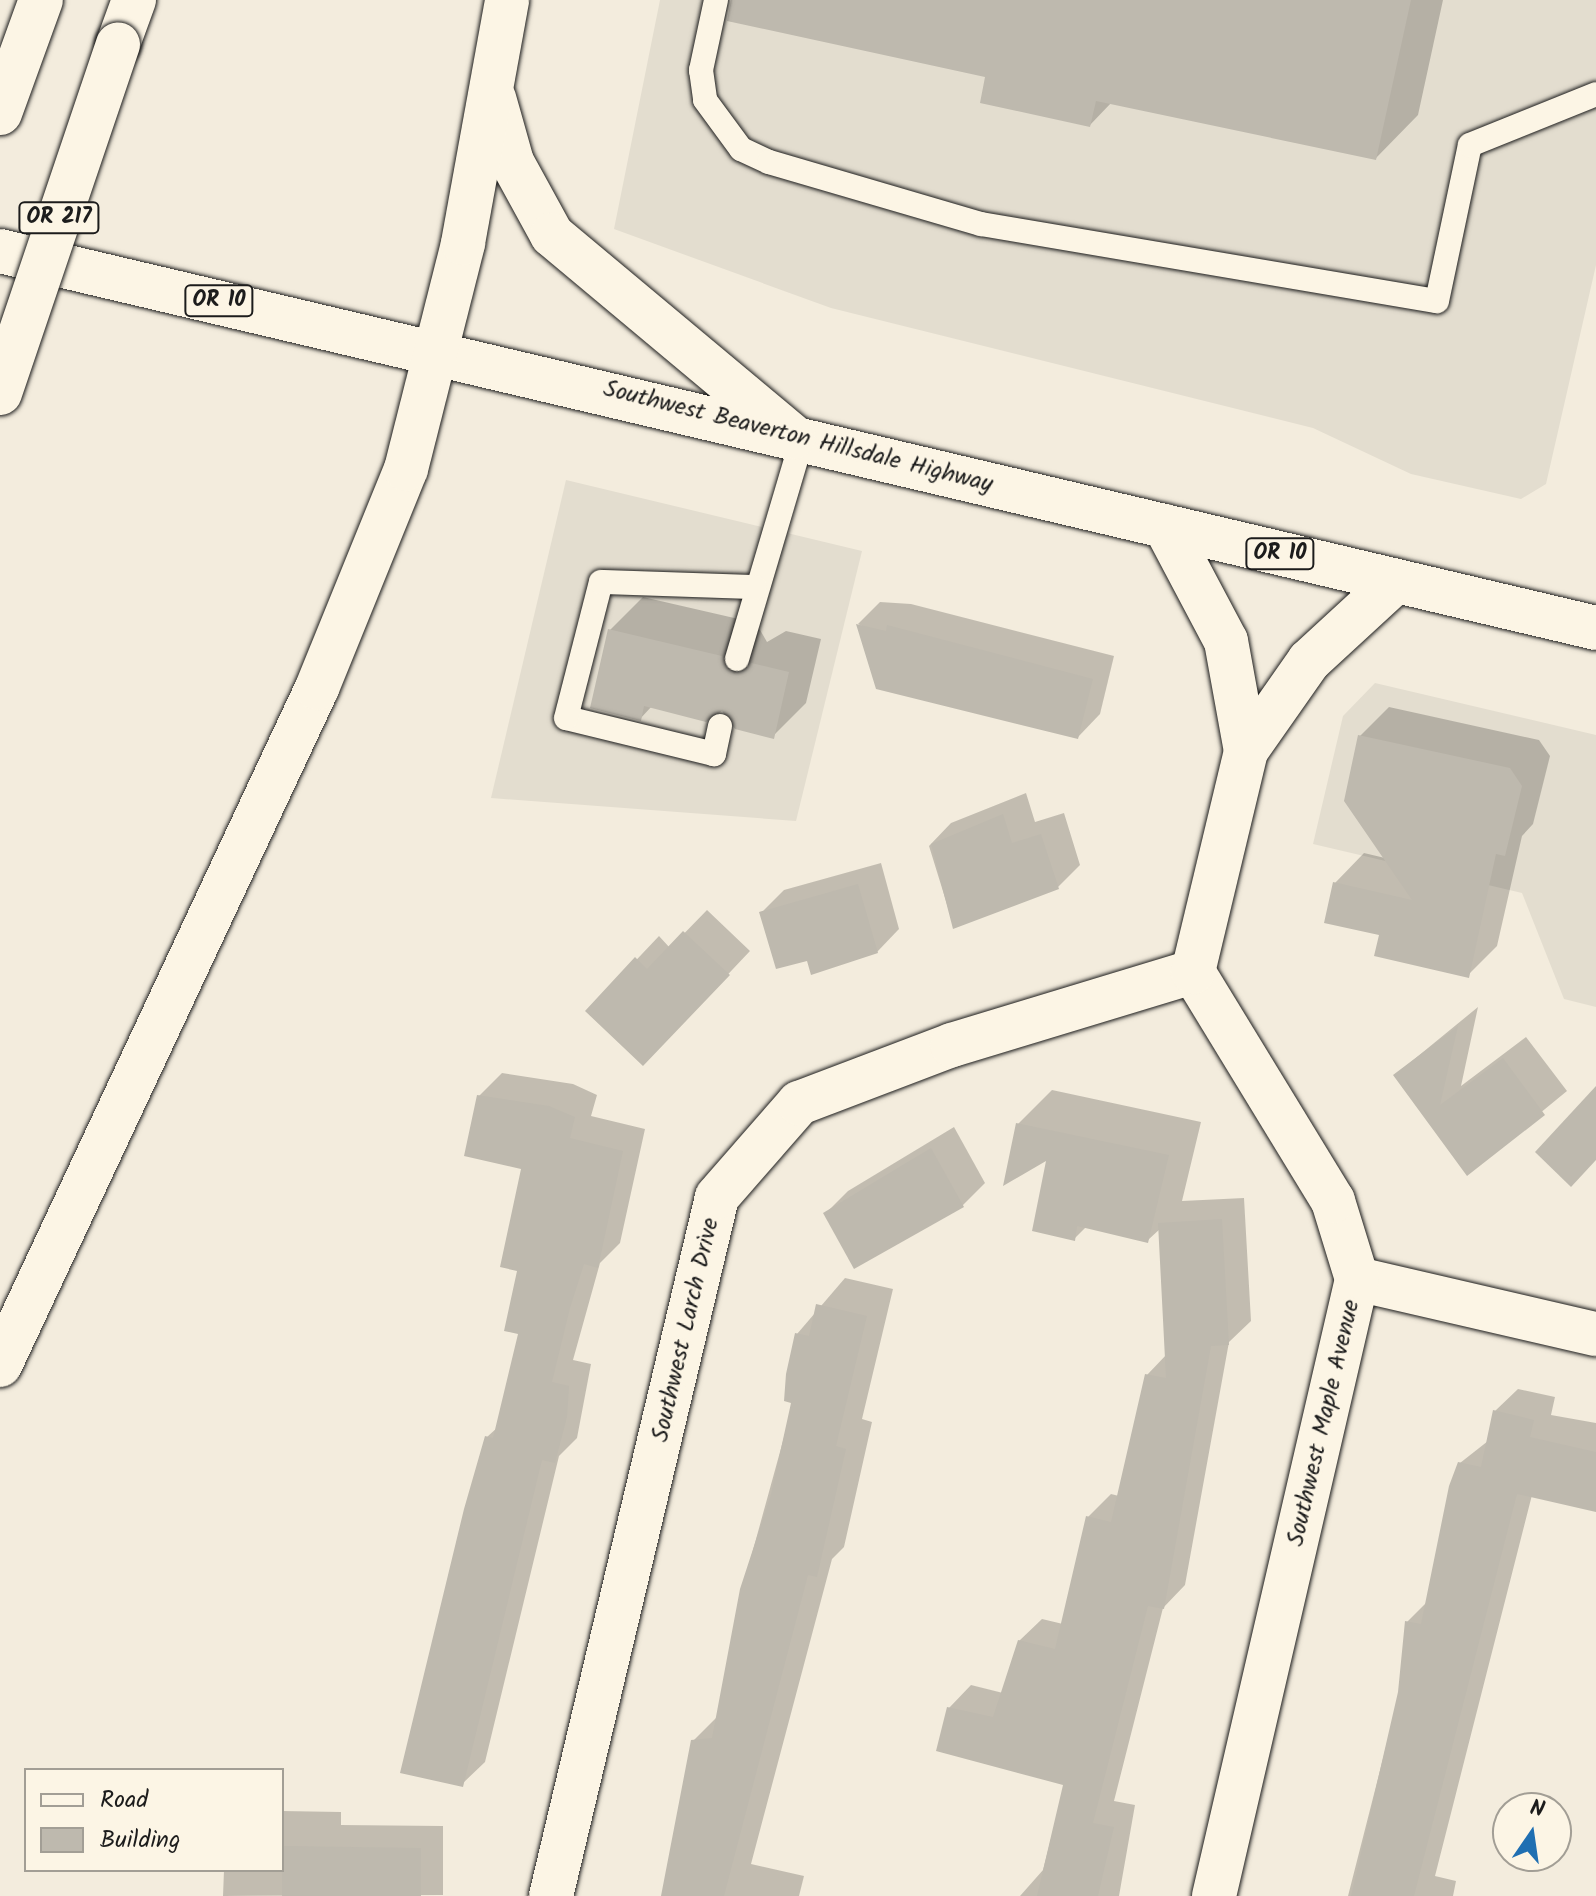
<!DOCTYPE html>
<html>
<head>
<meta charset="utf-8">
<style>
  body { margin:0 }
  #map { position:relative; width:1596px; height:1896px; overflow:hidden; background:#f3ecdd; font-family:Kalam,sans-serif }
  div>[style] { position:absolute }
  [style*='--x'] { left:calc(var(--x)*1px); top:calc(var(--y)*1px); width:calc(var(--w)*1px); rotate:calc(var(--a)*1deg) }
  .built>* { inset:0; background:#e3ddcf }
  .shadow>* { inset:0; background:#0003 }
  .building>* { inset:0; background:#beb9ae }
  .roads { filter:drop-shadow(0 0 2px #1c1c1c) drop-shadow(0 0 2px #1c1c1c) }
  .service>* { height:24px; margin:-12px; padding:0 12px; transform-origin:12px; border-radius:12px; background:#fcf5e5 }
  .minor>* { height:44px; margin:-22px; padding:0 22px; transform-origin:22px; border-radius:22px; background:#fcf5e5 }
  .primary>* { height:44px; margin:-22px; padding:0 22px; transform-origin:22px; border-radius:22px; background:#fcf5e5 }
  .motorway>* { height:44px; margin:-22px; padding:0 22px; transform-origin:22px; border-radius:22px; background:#fcf5e5 }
  .bridges { filter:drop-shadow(0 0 2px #1c1c1c) drop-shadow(0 0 2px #1c1c1c) }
  .motorway-bridge>* { height:44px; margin:-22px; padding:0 22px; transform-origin:22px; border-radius:22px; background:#fcf5e5 }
  span { translate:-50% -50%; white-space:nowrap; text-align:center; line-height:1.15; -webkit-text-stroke:6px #fcf5e5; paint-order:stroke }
  .shield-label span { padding:2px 6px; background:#fcf5e5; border:2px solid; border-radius:6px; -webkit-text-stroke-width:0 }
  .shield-label { font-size:22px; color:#1c1c1c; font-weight:700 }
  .street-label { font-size:24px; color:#1c1c1c }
  .legend { position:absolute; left:24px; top:1768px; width:260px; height:104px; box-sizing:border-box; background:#fcf5e5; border:2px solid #a29e95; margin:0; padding:10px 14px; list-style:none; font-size:24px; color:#1c1c1c }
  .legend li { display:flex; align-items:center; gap:16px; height:40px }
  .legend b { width:40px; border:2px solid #a29e95 }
  .north { position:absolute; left:1492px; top:1792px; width:80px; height:80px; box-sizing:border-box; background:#fcf5e5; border:2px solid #a29e95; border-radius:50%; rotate:13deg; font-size:22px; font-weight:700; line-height:32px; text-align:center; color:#1c1c1c }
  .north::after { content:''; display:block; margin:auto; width:28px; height:36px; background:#1f6fb2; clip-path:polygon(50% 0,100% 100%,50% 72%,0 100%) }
</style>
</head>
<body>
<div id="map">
  <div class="built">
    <i style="clip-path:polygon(660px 0,1596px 0,1596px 265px,1546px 484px,1521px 499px,1411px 474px,1313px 428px,831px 308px,614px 229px)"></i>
    <i style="clip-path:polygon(566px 480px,862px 551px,796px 821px,491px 798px)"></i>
    <i style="clip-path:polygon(1375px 683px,1596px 735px,1596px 1007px,1564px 999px,1522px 893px,1313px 844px,1343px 716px)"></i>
  </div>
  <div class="shadow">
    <i style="clip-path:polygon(755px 0,1443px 0,1418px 115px,1376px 158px,1112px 102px,1090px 125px,988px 75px)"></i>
    <i style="clip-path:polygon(643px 597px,756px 623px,767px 642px,786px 631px,821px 639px,806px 703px,773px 736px,723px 709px,652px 706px,640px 719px,610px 630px)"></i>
    <i style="clip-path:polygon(880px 602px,911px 604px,1114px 656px,1100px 714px,1078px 737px,858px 624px)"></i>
    <i style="clip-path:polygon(1389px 707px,1539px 740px,1550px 756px,1533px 824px,1522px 836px,1497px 946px,1468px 975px,1382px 934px,1335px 883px,1364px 853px,1385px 858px,1360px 736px)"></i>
    <i style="clip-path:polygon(1026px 793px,1035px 822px,1064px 813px,1080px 865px,1058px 887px,954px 927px,929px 846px,951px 823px)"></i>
    <i style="clip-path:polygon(881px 863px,899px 929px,877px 952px,808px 959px,761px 913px,784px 890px)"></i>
    <i style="clip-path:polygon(707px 910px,750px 951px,665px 1041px,588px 1011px,659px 936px,670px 948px)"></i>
    <i style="clip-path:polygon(1478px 1007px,1461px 1086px,1526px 1037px,1567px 1091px,1467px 1173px,1395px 1075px)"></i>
    <i style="clip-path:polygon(502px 1073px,573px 1084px,597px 1095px,591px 1116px,645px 1129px,620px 1243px,600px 1263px,573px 1360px,591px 1364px,577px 1438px,559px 1456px,485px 1762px,462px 1784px,487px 1437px,498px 1427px,520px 1333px,523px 1168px,479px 1096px)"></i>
    <i style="clip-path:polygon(1052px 1090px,1201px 1122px,1182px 1201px,1244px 1198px,1251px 1321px,1229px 1342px,1185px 1585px,1163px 1608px,1114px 1801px,1135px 1805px,1119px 1896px,1020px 1896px,1043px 1870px,1065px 1784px,949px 1708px,971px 1685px,1003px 1693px,1019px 1641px,1042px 1619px,1063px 1624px,1088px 1517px,1111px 1494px,1119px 1496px,1147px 1375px,1167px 1354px,1161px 1228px,1148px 1240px,1087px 1226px,1074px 1239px,1049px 1157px,1018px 1124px)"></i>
    <i style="clip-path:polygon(954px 1127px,985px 1183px,963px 1205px,825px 1214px,848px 1191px)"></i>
    <i style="clip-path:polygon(845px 1278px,893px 1289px,862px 1419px,872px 1422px,844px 1547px,832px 1559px,751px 1864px,804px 1876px,799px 1896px,662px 1896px,693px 1741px,719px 1715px,742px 1590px,794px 1401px,797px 1334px)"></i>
    <i style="clip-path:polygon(1518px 1389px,1555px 1397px,1551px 1415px,1596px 1423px,1596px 1509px,1532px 1495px,1435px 1876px,1456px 1881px,1453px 1896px,1348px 1896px,1400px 1692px,1407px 1622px,1428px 1601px,1460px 1463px,1488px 1441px,1495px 1411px)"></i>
    <i style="clip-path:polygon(282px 1811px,341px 1812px,341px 1825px,443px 1826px,443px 1895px,223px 1896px,224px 1870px,282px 1870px)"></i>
  </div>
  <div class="building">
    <i style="clip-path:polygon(731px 0,1411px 0,1376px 160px,1096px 101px,1090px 127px,980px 103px,985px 77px,727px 21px)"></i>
    <i style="clip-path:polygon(856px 624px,886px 631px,887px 625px,1093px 679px,1078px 739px,876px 689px)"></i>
    <i style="clip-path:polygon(608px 629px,722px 656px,734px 674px,751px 663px,789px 672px,774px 739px,735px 729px,722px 711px,706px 722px,644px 706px,641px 721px,590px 708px)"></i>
    <i style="clip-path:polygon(1358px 735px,1510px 768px,1522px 786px,1505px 856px,1496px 854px,1469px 978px,1374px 956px,1379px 935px,1324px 923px,1333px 882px,1412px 900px,1344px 801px)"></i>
    <i style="clip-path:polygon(1003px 814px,1012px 843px,1041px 834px,1059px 889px,953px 929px,931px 844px)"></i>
    <i style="clip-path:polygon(858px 884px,878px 953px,811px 975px,807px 961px,776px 969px,759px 912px)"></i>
    <i style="clip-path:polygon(683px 931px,730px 975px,643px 1066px,585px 1011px,635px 957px,647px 969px)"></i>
    <i style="clip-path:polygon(1458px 1026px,1440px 1105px,1503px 1058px,1545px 1115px,1467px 1176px,1393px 1075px)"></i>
    <i style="clip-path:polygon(1596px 1086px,1596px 1160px,1571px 1187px,1535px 1152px)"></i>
    <i style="clip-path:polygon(477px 1095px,549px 1106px,575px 1117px,570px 1138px,623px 1151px,598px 1268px,584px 1264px,570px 1308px,552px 1382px,569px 1386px,567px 1417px,555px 1463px,542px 1460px,463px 1787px,400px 1773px,464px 1509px,485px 1436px,493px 1438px,518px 1334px,504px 1331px,517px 1271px,500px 1267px,521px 1169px,464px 1156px)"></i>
    <i style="clip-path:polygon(1016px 1123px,1169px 1155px,1148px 1243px,1077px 1226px,1075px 1241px,1032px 1231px,1046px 1161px,1003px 1186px)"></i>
    <i style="clip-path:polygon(931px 1148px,964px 1207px,854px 1269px,823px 1213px)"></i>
    <i style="clip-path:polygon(1222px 1219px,1229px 1345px,1211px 1346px,1164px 1609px,1148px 1606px,1093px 1823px,1114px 1827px,1098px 1896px,1037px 1896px,1063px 1785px,936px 1751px,947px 1707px,993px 1717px,1018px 1640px,1055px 1649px,1086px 1516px,1111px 1522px,1145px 1374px,1166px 1378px,1158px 1223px)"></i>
    <i style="clip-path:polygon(816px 1304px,867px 1316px,836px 1446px,846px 1449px,817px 1577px,808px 1575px,724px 1896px,661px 1896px,691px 1740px,712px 1738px,740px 1589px,771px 1494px,791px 1403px,784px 1401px,786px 1374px,795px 1333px,809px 1336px)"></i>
    <i style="clip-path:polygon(1493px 1410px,1534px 1420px,1530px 1437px,1596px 1452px,1596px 1512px,1517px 1494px,1414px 1896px,1351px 1896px,1398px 1692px,1405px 1621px,1421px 1624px,1449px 1486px,1458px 1462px,1481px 1467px)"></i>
    <i style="clip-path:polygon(282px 1846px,421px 1848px,421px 1896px,282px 1896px)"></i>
  </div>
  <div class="roads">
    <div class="service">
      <i style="--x:716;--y:0;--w:72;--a:102.1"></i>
      <i style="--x:701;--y:70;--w:30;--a:82"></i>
      <i style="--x:705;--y:100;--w:61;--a:53.7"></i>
      <i style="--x:741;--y:149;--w:31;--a:25"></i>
      <i style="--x:769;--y:162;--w:221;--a:16.3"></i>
      <i style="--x:981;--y:224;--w:462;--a:9.6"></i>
      <i style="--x:1437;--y:301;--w:159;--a:-78.1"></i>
      <i style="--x:1470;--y:145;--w:136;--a:-22"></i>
      <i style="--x:737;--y:659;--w:229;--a:-73.5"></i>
      <i style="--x:720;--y:726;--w:29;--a:102"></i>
      <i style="--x:714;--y:754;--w:152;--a:-166.3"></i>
      <i style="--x:566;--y:718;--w:140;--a:-75.6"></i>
      <i style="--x:601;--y:582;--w:154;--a:1.9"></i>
    </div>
    <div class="minor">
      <i style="--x:1165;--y:526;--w:130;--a:62.1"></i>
      <i style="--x:1226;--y:641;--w:112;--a:79.7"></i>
      <i style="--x:1357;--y:1279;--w:245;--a:13"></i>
      <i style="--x:551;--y:1896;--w:718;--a:-76.64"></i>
      <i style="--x:717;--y:1197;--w:125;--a:-48.9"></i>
      <i style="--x:799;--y:1103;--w:164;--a:-20.8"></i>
      <i style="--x:952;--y:1045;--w:252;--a:-16.9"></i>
      <i style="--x:1214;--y:1896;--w:633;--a:-76.95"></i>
      <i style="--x:1357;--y:1279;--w:82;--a:-107.1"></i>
      <i style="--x:1333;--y:1201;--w:268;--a:-121.4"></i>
      <i style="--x:1193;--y:972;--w:227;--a:-76.5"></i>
      <i style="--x:1246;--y:751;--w:110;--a:-55"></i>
      <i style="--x:1309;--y:661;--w:117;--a:-42.6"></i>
    </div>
    <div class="primary">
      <i style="--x:0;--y:251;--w:1640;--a:13.29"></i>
    </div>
    <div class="motorway">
      <i style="--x:118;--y:44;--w:47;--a:-70"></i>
      <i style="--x:494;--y:98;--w:66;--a:74.3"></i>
      <i style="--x:512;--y:162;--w:83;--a:61.3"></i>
      <i style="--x:552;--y:235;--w:315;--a:39.9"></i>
      <i style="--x:0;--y:113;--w:120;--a:-70.1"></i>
      <i style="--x:0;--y:1365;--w:748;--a:-64.91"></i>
      <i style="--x:317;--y:688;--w:236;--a:-67.9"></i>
      <i style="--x:406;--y:469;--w:233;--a:-75.8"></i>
      <i style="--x:463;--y:243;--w:247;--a:-79.7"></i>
    </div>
  </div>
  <div class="bridges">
    <div class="motorway-bridge">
      <i style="--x:0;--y:393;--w:368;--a:-71.3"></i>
    </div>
  </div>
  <div class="shield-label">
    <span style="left:59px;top:218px">OR 217</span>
    <span style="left:219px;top:301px">OR 10</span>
    <span style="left:1280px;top:554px">OR 10</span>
  </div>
  <div class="street-label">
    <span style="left:798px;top:437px;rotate:14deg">Southwest Beaverton Hillsdale Highway</span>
    <span style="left:686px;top:1330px;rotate:-77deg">Southwest Larch Drive</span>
    <span style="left:1324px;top:1423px;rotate:-77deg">Southwest Maple Avenue</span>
  </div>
  <ul class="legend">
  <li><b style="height:10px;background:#fcf5e5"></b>Road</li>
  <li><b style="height:22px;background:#beb9ae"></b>Building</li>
  </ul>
  <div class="north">N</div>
</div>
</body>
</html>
